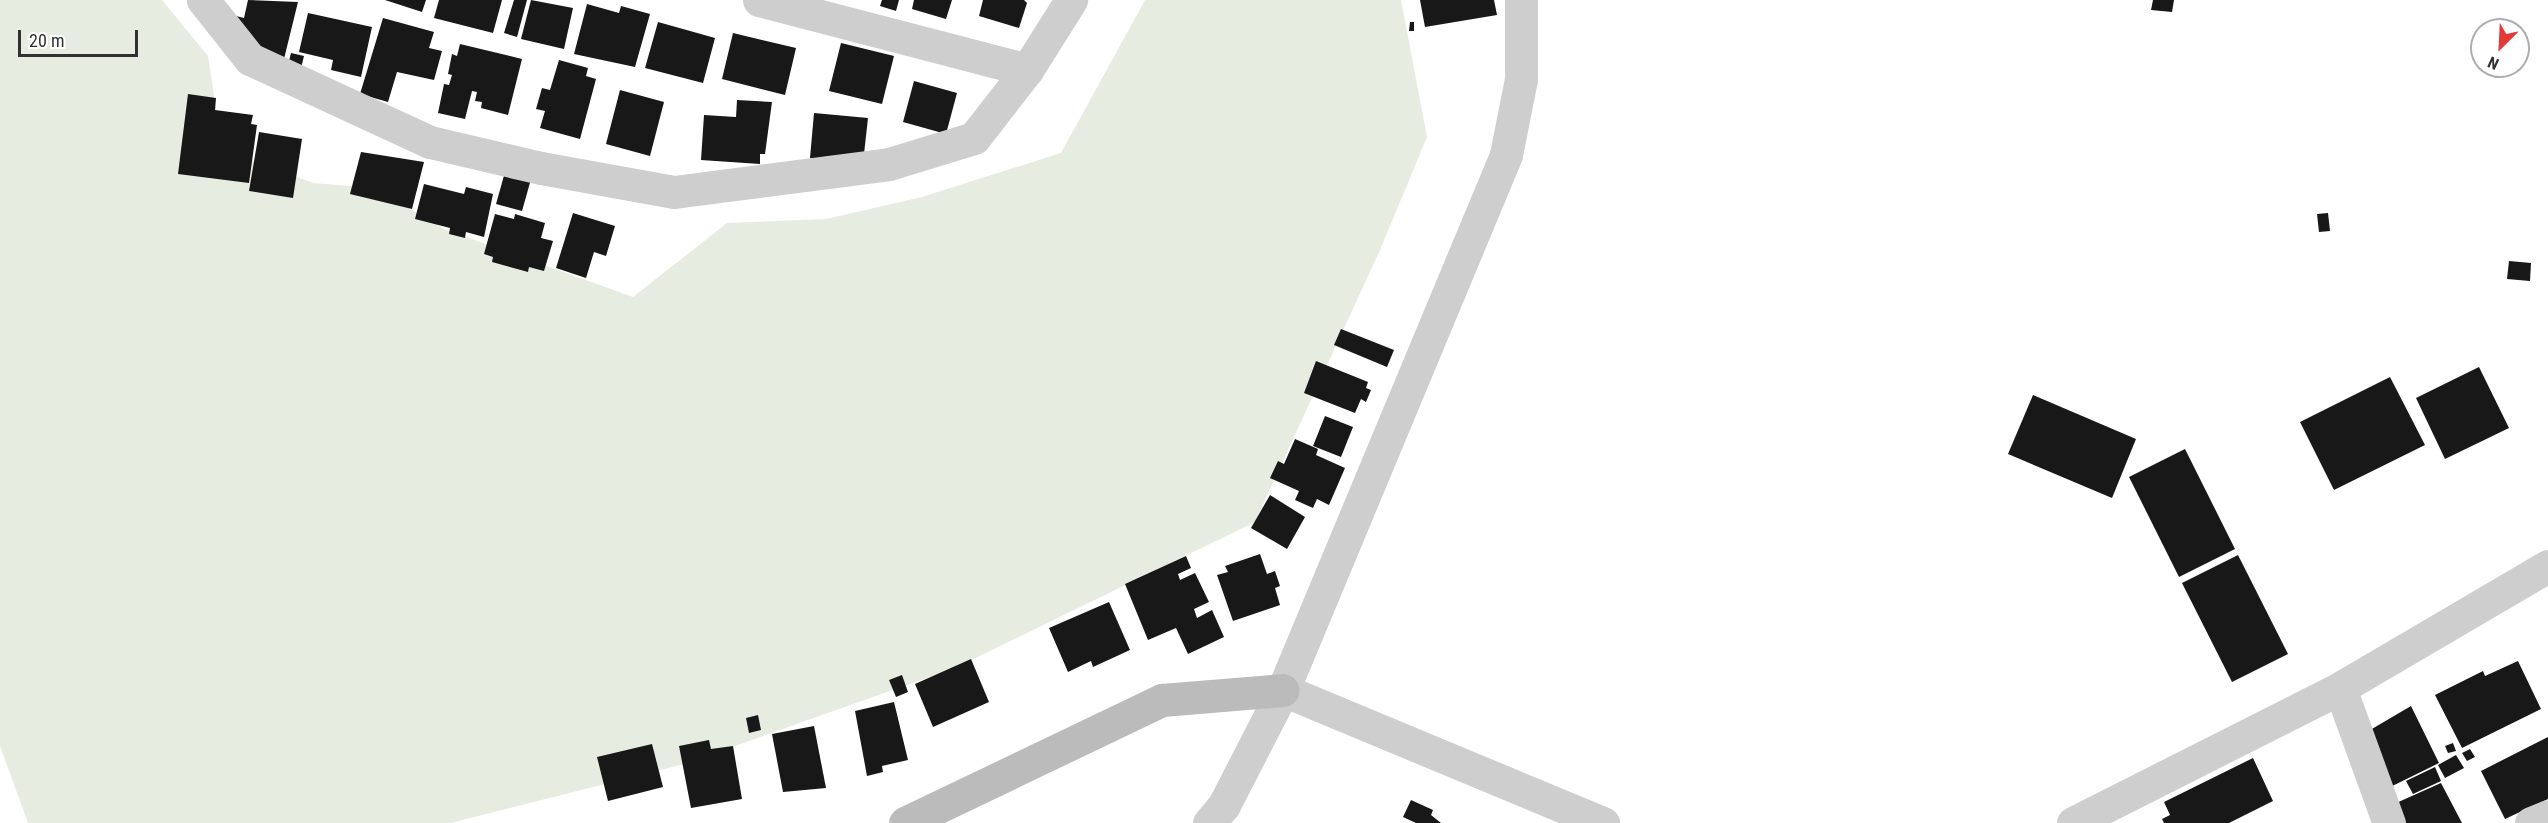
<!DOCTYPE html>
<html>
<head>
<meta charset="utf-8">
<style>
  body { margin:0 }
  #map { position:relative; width:2548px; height:823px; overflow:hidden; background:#fff; font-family:"Roboto Condensed",sans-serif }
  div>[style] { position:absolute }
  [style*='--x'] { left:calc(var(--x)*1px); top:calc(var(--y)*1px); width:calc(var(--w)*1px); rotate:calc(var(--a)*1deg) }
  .green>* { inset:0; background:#e6ede0 }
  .building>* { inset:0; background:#181818 }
  .street>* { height:33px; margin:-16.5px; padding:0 16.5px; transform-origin:16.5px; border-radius:16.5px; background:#cecece }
  .secondary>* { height:33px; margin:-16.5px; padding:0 16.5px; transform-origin:16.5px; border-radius:16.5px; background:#bbb }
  span { translate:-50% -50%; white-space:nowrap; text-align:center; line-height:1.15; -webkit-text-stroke:6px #fff; paint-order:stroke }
  .north { position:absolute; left:2470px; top:18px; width:60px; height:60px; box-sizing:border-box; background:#fff; border:2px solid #adadad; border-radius:50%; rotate:204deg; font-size:16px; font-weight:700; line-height:24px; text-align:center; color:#313131 }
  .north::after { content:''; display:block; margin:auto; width:21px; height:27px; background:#e33938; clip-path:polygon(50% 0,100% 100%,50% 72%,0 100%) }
  .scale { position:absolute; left:18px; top:30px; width:120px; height:27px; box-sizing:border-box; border:3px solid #313131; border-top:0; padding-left:8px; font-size:18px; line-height:21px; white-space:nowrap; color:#313131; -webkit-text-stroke:4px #fff; paint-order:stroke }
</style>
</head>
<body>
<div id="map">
  <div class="green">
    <i style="clip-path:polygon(0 0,162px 0,208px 56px,222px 149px,313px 183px,375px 188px,444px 229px,633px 297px,727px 223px,826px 219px,922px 197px,1061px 153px,1145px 0,1401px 0,1427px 137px,1380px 250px,1255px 522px,955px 668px,684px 764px,451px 823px,28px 823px,0 746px)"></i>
  </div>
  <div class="building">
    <i style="clip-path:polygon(248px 0,298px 2px,283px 63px,241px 33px,236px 16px,244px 18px)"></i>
    <i style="clip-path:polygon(385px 0,426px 0,422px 12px)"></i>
    <i style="clip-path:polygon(439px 0,502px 0,493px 33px,434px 18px)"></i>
    <i style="clip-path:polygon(514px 0,527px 0,517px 37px,504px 33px)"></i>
    <i style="clip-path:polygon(531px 0,573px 8px,564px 49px,521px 39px)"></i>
    <i style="clip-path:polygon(882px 0,899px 0,896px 11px,880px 6px)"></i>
    <i style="clip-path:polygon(914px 0,952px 0,946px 19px,912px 9px)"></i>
    <i style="clip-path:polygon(983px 0,1024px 0,1027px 3px,1019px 28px,979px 16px)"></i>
    <i style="clip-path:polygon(1420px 0,1494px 0,1497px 15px,1425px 27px)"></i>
    <i style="clip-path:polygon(2153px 0,2174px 0,2172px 12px,2151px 10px)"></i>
    <i style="clip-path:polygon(587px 4px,619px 13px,621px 6px,650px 14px,635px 67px,574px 54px)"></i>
    <i style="clip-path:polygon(308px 13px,372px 27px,361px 77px,331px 70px,333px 60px,299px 52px)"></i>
    <i style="clip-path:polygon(383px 18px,434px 32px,429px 48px,442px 51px,434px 80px,397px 72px,388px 102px,360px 94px)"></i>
    <i style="clip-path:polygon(658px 22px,715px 38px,703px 83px,645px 68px)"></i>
    <i style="clip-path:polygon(1410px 22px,1414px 22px,1414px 31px,1409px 31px)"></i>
    <i style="clip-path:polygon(733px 33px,796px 48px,785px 95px,722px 79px)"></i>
    <i style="clip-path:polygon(841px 43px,894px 56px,882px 104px,829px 91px)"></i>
    <i style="clip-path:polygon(460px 44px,522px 59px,508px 115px,481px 108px,482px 102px,475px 101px,477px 92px,472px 91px,465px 119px,438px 113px,444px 84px,449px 85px,452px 75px,448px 74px,452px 54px,457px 56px)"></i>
    <i style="clip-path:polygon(291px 53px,304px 56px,298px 80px,285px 77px)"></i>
    <i style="clip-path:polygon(559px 60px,588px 68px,586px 76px,596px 79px,580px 139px,540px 128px,545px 111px,536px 109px,542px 88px,550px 90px)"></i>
    <i style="clip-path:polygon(914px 81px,957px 93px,946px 134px,903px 122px)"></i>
    <i style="clip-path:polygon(620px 90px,664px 102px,650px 156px,606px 144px)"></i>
    <i style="clip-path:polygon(188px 94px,216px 98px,215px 110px,253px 115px,251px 124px,257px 125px,249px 183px,178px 174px)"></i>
    <i style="clip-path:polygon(737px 100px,772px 102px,765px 154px,760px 154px,760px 164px,701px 160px,704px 115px,736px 117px)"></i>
    <i style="clip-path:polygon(814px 113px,868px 118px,863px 163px,810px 158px)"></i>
    <i style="clip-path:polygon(259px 132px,302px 139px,293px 198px,249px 191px)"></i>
    <i style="clip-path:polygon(361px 152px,424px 162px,412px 209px,350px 194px)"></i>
    <i style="clip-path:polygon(505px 172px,531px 179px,522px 211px,496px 204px)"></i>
    <i style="clip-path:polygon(424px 184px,464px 194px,466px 187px,493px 194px,484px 237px,466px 232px,465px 238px,449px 234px,450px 228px,415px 219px)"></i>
    <i style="clip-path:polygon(573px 213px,615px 226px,606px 256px,594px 252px,586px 278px,556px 268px)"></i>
    <i style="clip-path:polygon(2328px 213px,2330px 231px,2319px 232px,2317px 214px)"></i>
    <i style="clip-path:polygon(495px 214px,514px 219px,515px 214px,545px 223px,541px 238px,553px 241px,544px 271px,529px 267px,528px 272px,492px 262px,493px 257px,484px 254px)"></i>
    <i style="clip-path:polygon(2509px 261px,2531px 263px,2530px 281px,2507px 279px)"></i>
    <i style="clip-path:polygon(1341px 329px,1394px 350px,1387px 367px,1334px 345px)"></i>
    <i style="clip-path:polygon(1316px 361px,1368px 382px,1366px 388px,1371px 390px,1366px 402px,1361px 399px,1355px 413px,1304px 393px)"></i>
    <i style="clip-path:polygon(2479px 367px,2509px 428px,2445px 459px,2416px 398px)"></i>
    <i style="clip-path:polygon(2390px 377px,2425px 445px,2334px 490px,2300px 422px)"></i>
    <i style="clip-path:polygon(2033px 395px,2136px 439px,2112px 498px,2008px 454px)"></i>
    <i style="clip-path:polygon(1325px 416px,1353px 427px,1341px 457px,1313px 446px)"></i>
    <i style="clip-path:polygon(1295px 439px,1318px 449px,1316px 455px,1345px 468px,1329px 505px,1317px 499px,1313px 508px,1295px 500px,1299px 491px,1270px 478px,1278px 461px,1284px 464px)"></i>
    <i style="clip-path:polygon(2185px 449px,2235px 549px,2179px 577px,2129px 477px)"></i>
    <i style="clip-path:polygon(1270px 495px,1305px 517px,1287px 549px,1251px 528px)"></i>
    <i style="clip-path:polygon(1260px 554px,1267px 574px,1275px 571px,1280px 586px,1275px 588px,1280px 605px,1233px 621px,1217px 575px,1228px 572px,1225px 566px)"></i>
    <i style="clip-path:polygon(2238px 555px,2288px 654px,2232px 682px,2182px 583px)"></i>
    <i style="clip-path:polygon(1186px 556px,1191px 568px,1178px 574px,1180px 580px,1195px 573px,1209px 602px,1194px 609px,1197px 618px,1212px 610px,1224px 637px,1188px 654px,1176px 628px,1148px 640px,1125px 584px)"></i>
    <i style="clip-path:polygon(1109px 602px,1130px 650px,1093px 667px,1091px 661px,1068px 672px,1049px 628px)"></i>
    <i style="clip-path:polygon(971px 659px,989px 702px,933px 727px,915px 684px)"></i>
    <i style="clip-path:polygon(2518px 661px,2541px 709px,2462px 748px,2435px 695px,2483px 671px,2485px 676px)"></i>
    <i style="clip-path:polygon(902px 675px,908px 692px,896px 697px,889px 680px)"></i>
    <i style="clip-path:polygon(894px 702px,908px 760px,882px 766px,883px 772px,867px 776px,855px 711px)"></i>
    <i style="clip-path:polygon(2411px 706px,2439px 763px,2374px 795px,2348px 743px)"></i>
    <i style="clip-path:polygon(758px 715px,761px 730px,749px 733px,746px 718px)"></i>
    <i style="clip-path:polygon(814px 726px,826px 788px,783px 792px,772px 734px)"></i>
    <i style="clip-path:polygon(2548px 737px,2548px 799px,2505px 819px,2481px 771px)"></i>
    <i style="clip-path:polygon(709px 740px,711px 749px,733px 746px,742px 799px,691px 808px,679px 746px)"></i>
    <i style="clip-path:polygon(2453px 743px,2456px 751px,2448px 753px,2445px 746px)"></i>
    <i style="clip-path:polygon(652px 744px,663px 787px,608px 801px,597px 757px)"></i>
    <i style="clip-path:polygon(2470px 749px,2475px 757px,2467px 761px,2462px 753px)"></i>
    <i style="clip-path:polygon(2456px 755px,2464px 768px,2445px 778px,2438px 765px)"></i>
    <i style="clip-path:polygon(2253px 758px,2273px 801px,2229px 823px,2164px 823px,2162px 819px,2170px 815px,2164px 802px)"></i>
    <i style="clip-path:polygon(2435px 767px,2441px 781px,2413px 794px,2406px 781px)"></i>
    <i style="clip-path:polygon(2441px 783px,2462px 823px,2392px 823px,2385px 808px)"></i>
    <i style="clip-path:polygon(1411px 800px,1433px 810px,1431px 815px,1441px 823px,1416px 823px,1403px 817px)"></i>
  </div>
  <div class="street">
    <i style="--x:203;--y:0;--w:75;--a:51.5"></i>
    <i style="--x:250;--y:59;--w:198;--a:24.8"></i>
    <i style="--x:430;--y:142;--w:114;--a:13.2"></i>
    <i style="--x:541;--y:168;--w:135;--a:10.2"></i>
    <i style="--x:674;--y:192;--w:217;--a:-7.4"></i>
    <i style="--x:889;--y:164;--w:89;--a:-17"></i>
    <i style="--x:974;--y:138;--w:86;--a:-52.1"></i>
    <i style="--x:1027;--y:70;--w:83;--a:-57.8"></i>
    <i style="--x:759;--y:0;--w:277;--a:14.6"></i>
    <i style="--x:1521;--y:0;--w:79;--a:90"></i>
    <i style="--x:1521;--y:79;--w:77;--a:101.2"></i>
    <i style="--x:1506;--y:155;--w:580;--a:112.63"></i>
    <i style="--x:1283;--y:690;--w:347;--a:22.6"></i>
    <i style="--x:2340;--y:688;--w:144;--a:70.1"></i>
    <i style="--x:1209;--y:823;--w:23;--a:-50"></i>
    <i style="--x:1224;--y:805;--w:129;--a:-62.8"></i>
    <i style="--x:2073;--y:823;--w:299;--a:-26.8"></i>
    <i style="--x:2340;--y:688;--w:241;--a:-30.4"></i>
    <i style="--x:2531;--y:823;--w:18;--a:-22"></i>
  </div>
  <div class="secondary">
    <i style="--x:905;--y:823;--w:285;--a:-25.6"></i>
    <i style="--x:1162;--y:700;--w:121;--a:-4.7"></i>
  </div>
  <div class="north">N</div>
  <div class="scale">20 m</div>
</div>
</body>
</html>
